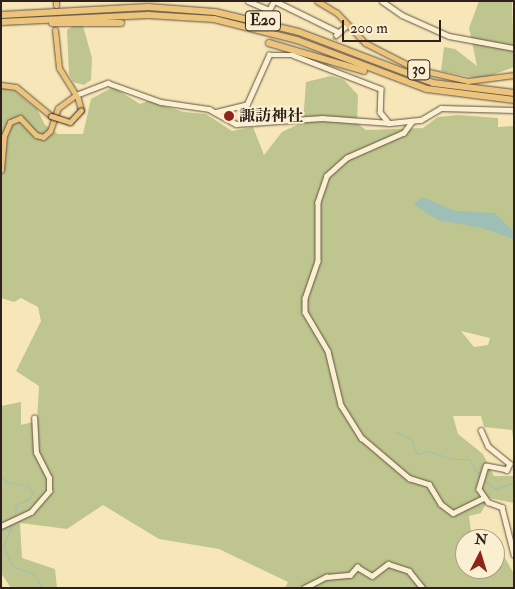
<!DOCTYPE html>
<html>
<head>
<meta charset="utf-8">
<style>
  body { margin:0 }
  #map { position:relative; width:515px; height:589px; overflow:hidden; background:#f7e7b8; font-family:"IM FELL Double Pica","Noto Serif JP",serif }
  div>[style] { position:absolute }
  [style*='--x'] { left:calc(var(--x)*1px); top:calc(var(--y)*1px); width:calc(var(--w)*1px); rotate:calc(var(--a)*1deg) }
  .green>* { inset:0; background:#bec58e }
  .water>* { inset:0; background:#9ebfb5 }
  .stream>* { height:1px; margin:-0.5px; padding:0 0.5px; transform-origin:0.5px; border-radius:0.5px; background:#9ebfb5 }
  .minor-tunnel>* { height:4.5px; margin-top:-2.25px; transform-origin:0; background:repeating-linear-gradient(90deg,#cfbf99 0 4.5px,transparent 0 6.5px) }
  .roads { filter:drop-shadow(0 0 1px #605242) drop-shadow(0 0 1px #605242) }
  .minor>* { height:4.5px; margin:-2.25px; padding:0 2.25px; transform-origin:2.25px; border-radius:2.25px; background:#faefd1 }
  .major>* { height:5px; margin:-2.5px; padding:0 2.5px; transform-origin:2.5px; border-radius:2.5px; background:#ecc47c }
  .highway>* { height:6px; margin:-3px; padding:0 3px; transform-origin:3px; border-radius:3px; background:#ecc47c }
  .bridges { filter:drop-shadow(0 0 1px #2e211b) drop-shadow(0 0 1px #2e211b) }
  .major-bridge>* { height:5px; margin:-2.5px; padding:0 2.5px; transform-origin:2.5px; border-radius:2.5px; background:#ecc47c }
  .dots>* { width:14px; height:14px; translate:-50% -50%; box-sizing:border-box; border:2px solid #faefd1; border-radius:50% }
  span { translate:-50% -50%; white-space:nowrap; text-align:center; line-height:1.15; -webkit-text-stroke:4px #faefd1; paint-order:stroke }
  .shield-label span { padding:1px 4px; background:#faefd1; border:1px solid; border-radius:4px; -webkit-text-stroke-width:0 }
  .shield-label { font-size:15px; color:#2e211b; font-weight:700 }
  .poi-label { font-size:16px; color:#2e211b; font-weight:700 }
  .left { translate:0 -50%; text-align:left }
  .frame { position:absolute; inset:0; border:2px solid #2e211b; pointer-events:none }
  .north { position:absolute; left:455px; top:529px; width:50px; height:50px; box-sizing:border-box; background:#faefd1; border:1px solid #a89d88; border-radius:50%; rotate:5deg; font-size:14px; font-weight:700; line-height:20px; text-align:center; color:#2e211b }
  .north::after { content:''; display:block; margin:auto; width:18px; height:22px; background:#8f2418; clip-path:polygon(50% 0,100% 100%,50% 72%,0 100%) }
  .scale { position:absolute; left:342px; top:20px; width:99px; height:22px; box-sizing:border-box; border:2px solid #2e211b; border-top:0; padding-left:6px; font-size:15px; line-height:18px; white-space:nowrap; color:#2e211b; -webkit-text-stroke:4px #faefd1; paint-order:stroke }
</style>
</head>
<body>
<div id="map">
  <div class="green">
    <i style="clip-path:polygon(479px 1px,512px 1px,514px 67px,481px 79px,441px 71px,444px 47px,455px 49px,477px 66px,469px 28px)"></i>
    <i style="clip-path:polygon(73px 26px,83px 26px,92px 58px,91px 80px,84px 85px,73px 82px,69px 74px,67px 30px)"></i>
    <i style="clip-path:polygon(evenodd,331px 76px,344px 80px,358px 95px,357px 123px,366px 130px,423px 128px,438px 117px,458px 115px,498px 118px,498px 127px,514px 126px,514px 446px,512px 430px,484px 427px,481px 416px,453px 416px,458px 434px,483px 454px,494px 476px,514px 476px,514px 503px,489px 498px,481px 513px,469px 516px,471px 532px,493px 539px,465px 539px,465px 569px,495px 569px,495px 540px,514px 574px,514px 588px,285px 588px,288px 582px,219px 549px,159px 539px,103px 505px,67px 529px,20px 523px,22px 558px,55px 569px,57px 588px,11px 588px,1px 573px,1px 406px,21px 402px,21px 425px,37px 421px,39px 386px,16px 371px,41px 321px,38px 307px,21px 298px,14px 302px,1px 298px,1px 87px,15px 91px,37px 109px,45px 125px,58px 134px,83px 134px,91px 99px,113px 87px,140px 104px,148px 101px,184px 112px,206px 114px,232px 131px,253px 127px,264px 155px,282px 132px,303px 122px,306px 82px,331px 76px,461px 331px,490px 338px,488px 345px,474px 347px,461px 331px)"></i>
  </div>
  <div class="water">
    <i style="clip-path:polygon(422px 197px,455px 211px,495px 213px,514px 232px,514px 239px,482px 228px,438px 220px,414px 205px)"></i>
  </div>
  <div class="stream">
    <i style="--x:396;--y:432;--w:16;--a:22"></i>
    <i style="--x:411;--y:438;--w:17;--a:69"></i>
    <i style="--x:417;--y:454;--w:11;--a:-15"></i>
    <i style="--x:428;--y:451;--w:26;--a:18"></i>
    <i style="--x:453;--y:459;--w:16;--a:0"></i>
    <i style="--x:469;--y:459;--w:21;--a:59"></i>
    <i style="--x:1;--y:475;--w:9;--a:54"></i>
    <i style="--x:6;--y:482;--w:20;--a:9"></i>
    <i style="--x:26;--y:485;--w:10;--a:45"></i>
    <i style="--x:33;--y:492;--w:8;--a:120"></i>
    <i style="--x:29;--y:499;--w:14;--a:155"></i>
    <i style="--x:16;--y:505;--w:12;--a:95"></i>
    <i style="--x:483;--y:479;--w:16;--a:38"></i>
    <i style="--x:496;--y:489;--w:19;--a:-21"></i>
    <i style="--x:13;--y:523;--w:24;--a:114"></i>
    <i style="--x:3;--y:545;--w:23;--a:67"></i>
    <i style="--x:12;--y:566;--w:23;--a:20"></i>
    <i style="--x:34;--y:574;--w:16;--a:60"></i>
  </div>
  <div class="minor-tunnel">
    <i style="--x:325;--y:64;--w:31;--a:-69"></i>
  </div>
  <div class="roads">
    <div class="minor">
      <i style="--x:248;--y:1;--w:23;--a:23"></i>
      <i style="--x:269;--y:10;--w:10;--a:-61"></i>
      <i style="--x:275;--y:1;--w:70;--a:26.2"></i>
      <i style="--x:382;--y:1;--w:24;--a:35"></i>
      <i style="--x:402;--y:15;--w:51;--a:24.1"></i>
      <i style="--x:449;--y:36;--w:66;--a:10.5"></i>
      <i style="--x:336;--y:35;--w:13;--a:-42"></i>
      <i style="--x:76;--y:95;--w:34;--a:-21"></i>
      <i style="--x:108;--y:83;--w:56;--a:19.7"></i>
      <i style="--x:161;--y:102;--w:49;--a:8.3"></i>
      <i style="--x:209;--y:109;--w:31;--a:29"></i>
      <i style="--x:236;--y:124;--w:86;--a:-4"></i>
      <i style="--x:322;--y:118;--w:68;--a:4.2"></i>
      <i style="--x:390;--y:123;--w:31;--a:-6"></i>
      <i style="--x:421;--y:120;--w:23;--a:-31"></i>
      <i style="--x:441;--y:108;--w:73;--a:1.6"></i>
      <i style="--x:216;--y:112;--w:32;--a:-14"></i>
      <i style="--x:247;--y:104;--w:54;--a:-65.8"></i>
      <i style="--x:269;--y:55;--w:24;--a:0"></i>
      <i style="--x:293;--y:55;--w:94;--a:21.1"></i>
      <i style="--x:381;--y:89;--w:23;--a:92"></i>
      <i style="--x:380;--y:112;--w:14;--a:51"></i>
      <i style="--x:413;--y:121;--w:15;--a:127"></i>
      <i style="--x:404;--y:133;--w:62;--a:156.3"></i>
      <i style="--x:347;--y:158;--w:27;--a:138"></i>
      <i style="--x:327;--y:176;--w:28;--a:109"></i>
      <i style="--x:318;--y:202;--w:59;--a:90"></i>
      <i style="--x:318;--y:261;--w:39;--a:109"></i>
      <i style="--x:305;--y:298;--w:14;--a:90"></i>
      <i style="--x:305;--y:312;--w:45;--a:59.5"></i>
      <i style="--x:328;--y:351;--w:56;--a:76.5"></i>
      <i style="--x:341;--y:405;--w:39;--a:58"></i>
      <i style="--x:362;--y:438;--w:62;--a:40.4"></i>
      <i style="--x:409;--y:478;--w:21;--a:17"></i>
      <i style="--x:429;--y:484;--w:23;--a:59"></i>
      <i style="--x:441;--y:504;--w:15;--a:37"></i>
      <i style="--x:453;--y:513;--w:34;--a:-26"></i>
      <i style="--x:481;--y:430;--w:17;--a:66"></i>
      <i style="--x:488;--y:446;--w:28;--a:39"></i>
      <i style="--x:510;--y:464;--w:7;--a:117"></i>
      <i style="--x:507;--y:470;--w:21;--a:-169"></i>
      <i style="--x:486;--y:466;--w:24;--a:107"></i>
      <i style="--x:479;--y:489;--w:16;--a:55"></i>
      <i style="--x:488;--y:502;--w:15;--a:20"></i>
      <i style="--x:502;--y:507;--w:49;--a:75.7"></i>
      <i style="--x:1;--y:526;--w:33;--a:-25"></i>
      <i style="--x:31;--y:512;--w:28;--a:-49"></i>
      <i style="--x:49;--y:491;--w:13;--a:-90"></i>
      <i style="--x:49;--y:478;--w:28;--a:-117"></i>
      <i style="--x:36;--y:453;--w:35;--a:-93"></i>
      <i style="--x:304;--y:588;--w:25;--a:-27"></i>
      <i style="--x:326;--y:577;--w:24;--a:-5"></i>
      <i style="--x:350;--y:575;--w:11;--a:-49"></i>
      <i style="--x:357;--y:567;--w:17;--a:31"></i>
      <i style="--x:372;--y:576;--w:20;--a:-37"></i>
      <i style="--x:388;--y:564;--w:22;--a:18"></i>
      <i style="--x:409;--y:571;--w:22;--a:51"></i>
    </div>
    <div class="major">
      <i style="--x:317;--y:1;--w:23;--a:31"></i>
      <i style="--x:337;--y:13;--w:41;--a:47"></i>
      <i style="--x:365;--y:43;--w:57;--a:27"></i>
      <i style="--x:416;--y:69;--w:53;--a:13"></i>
      <i style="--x:468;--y:81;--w:46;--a:-7.4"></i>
      <i style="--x:56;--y:5;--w:4;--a:-90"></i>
      <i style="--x:55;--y:30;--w:38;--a:84"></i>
      <i style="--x:59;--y:68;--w:36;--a:58"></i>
      <i style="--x:78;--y:99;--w:11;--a:75"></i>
      <i style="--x:1;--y:85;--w:15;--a:8"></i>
      <i style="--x:16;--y:87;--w:45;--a:39.6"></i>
      <i style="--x:1;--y:170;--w:34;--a:-85"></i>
      <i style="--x:4;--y:136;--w:15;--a:-67"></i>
      <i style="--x:10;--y:122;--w:11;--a:-22"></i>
      <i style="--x:20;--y:118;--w:23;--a:47"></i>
      <i style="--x:36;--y:135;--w:7;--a:16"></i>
      <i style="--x:43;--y:137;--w:9;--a:-41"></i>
      <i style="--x:50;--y:131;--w:24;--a:-71"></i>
      <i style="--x:58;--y:108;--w:22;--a:-36"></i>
    </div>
    <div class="highway">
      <i style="--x:1;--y:15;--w:147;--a:-3.1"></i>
      <i style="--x:148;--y:7;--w:67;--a:4.3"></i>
      <i style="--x:215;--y:12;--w:86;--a:13.4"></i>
      <i style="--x:299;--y:32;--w:143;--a:20.8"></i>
      <i style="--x:433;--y:83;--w:82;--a:7"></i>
      <i style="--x:1;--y:22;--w:147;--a:-2.7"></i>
      <i style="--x:148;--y:15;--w:66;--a:3.5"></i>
      <i style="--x:214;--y:19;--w:86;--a:14.2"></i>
      <i style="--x:297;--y:40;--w:139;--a:20.7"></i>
      <i style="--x:427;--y:89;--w:88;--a:7.2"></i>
      <i style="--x:52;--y:23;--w:69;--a:0"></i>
      <i style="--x:269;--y:43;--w:99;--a:16.4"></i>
    </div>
  </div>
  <div class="bridges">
    <div class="major-bridge">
      <i style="--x:51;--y:116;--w:20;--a:18"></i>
      <i style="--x:70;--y:122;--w:16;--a:-47"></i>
    </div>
  </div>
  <div class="dots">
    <i style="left:229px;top:116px;background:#8f2418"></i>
  </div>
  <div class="shield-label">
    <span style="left:263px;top:21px">E20</span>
    <span style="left:419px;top:70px">30</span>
  </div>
  <div class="poi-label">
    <span class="left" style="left:239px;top:116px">諏訪神社</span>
  </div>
  <div class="frame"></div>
  <div class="north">N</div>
  <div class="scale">200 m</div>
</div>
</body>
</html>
